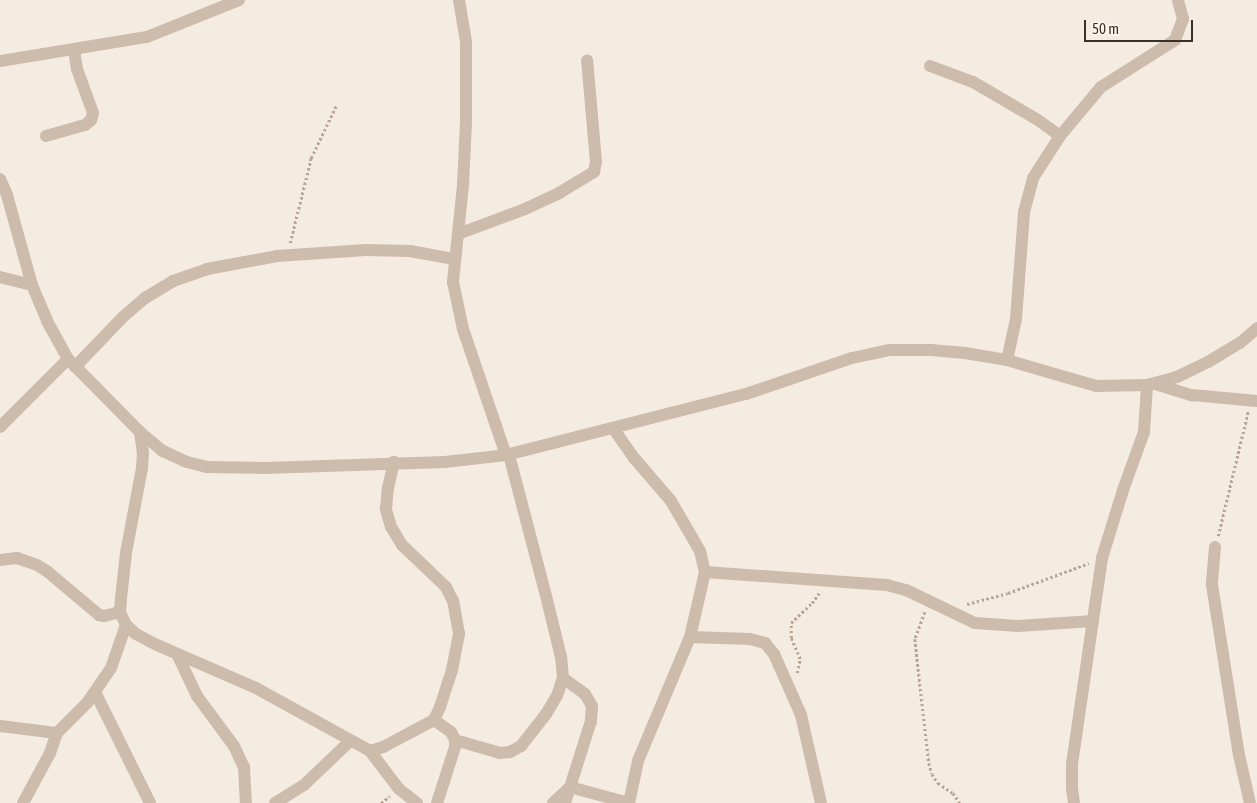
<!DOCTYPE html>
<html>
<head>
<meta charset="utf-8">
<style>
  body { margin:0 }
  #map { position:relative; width:1257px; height:803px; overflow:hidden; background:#f4ebe1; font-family:"Asap Condensed",sans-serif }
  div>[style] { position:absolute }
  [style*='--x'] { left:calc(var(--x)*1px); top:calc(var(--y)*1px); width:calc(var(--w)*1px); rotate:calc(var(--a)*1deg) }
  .path>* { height:2.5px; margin-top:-1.25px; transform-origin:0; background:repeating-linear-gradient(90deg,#b9a596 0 2.5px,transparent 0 5px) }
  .minor>* { height:12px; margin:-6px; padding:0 6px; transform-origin:6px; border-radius:6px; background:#cdbbac }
  .tertiary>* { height:12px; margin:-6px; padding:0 6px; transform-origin:6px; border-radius:6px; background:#cdbbac }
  span { translate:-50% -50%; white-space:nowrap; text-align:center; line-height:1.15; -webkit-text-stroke:4px #fbf5ee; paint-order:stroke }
  .scale { position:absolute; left:1084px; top:20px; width:109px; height:22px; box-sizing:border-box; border:2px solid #3b302b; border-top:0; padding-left:6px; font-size:15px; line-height:18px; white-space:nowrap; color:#3b302b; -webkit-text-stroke:4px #fbf5ee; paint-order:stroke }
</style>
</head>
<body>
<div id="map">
  <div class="path">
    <i style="--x:290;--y:243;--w:88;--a:-76.1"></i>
    <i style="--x:311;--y:158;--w:60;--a:-64.3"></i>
    <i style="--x:1218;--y:536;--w:128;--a:-76.4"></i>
    <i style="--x:967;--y:604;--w:42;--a:-15"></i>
    <i style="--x:1008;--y:593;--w:86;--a:-20.3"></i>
    <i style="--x:925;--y:612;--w:29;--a:110"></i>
    <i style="--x:915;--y:639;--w:125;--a:83.6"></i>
    <i style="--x:929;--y:763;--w:11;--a:75"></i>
    <i style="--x:932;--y:774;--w:11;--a:56"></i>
    <i style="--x:938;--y:783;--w:18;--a:34"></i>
    <i style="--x:953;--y:793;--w:12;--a:55"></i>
    <i style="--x:797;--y:673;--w:14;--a:-78"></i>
    <i style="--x:800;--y:659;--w:23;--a:-113"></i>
    <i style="--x:791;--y:638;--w:15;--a:-90"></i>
    <i style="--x:791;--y:623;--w:29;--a:-44"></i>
    <i style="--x:812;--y:603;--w:12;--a:-55"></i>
    <i style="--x:381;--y:803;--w:11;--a:-38"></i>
  </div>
  <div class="minor">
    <i style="--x:459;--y:0;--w:43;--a:80.5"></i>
    <i style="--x:466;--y:42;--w:80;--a:90"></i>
    <i style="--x:466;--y:122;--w:63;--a:92.7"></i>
    <i style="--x:463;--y:185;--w:98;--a:95.9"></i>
    <i style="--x:453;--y:282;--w:48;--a:78"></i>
    <i style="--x:463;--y:329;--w:133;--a:71.2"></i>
    <i style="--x:0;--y:61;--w:149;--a:-9.3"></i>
    <i style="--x:147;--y:37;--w:99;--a:-21.9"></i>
    <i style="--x:930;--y:66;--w:46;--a:20.4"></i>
    <i style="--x:973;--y:82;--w:75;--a:30.3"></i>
    <i style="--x:1038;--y:120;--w:27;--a:36"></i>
    <i style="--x:46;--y:136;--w:41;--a:-15.8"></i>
    <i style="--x:85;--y:125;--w:8;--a:-40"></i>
    <i style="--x:91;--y:120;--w:7;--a:-74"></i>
    <i style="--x:93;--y:113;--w:47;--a:-110"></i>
    <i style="--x:77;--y:69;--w:19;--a:-99"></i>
    <i style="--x:458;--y:234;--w:72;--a:-20.5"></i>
    <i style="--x:525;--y:209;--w:38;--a:-25"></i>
    <i style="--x:559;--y:193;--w:41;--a:-31"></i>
    <i style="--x:594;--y:172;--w:10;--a:-79"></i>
    <i style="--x:596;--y:162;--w:102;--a:-95"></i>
    <i style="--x:0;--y:277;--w:33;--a:14"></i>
    <i style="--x:1007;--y:360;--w:42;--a:-77.6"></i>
    <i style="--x:1016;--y:319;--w:107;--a:-85.7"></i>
    <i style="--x:1024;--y:212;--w:35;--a:-75"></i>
    <i style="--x:1033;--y:178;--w:50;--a:-57.3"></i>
    <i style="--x:1060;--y:136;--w:64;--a:-50.1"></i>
    <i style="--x:1101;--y:87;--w:88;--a:-32.4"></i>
    <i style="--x:1175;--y:40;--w:22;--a:-69"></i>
    <i style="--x:1183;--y:19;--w:20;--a:-105"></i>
    <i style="--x:75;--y:367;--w:69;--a:-46.2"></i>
    <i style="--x:123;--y:317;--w:29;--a:-41"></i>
    <i style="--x:145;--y:298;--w:33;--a:-31"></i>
    <i style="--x:173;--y:281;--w:36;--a:-19"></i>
    <i style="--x:207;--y:269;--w:71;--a:-10.5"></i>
    <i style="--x:277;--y:256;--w:89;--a:-3.9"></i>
    <i style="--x:366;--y:250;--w:44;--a:1.3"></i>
    <i style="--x:410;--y:251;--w:45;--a:10.3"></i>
    <i style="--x:1155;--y:384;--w:39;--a:17"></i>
    <i style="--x:1192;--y:395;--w:65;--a:5.3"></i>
    <i style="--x:0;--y:427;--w:96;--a:-45"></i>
    <i style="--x:613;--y:428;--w:38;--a:55"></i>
    <i style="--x:635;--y:459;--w:55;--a:49.4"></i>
    <i style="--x:671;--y:501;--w:58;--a:59.9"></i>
    <i style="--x:700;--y:551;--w:22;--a:77"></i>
    <i style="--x:705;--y:572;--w:67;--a:103"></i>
    <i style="--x:690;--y:637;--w:134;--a:112.8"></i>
    <i style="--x:638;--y:761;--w:43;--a:102.1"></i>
    <i style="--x:140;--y:432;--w:21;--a:82"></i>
    <i style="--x:143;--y:453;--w:15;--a:94"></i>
    <i style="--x:142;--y:468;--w:86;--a:100.7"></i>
    <i style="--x:126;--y:553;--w:45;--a:96.3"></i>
    <i style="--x:121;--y:598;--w:14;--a:94"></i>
    <i style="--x:120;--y:612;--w:14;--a:65"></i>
    <i style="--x:126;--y:625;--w:13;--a:42"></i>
    <i style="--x:136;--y:634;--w:24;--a:28"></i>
    <i style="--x:157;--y:645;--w:108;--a:23.5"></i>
    <i style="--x:256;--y:688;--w:130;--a:28.9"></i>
    <i style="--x:370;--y:751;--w:14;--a:-17"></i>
    <i style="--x:383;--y:747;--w:58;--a:-27.9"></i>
    <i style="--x:434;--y:720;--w:14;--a:-65"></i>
    <i style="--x:440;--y:707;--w:39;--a:-72"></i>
    <i style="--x:452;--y:670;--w:37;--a:-79"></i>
    <i style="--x:459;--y:634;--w:34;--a:-100"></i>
    <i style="--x:453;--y:601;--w:16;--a:-117"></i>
    <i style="--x:446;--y:587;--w:61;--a:-136.3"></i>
    <i style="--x:402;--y:545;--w:21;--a:-121"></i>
    <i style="--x:391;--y:527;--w:19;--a:-106"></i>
    <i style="--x:386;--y:509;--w:21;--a:-85"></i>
    <i style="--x:388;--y:488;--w:27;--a:-77"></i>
    <i style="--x:1215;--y:547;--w:38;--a:95"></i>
    <i style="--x:1212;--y:585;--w:172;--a:81"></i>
    <i style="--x:1239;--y:755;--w:49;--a:77.1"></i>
    <i style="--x:0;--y:560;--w:17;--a:-7"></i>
    <i style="--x:17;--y:558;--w:21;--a:19"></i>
    <i style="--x:37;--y:565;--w:13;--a:32"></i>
    <i style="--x:48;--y:572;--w:67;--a:40.1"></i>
    <i style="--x:99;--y:615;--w:5;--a:11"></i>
    <i style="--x:104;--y:616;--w:16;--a:-14"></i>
    <i style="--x:705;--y:572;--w:182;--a:4.1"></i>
    <i style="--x:887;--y:585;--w:20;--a:15"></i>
    <i style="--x:906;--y:590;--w:76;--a:25.6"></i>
    <i style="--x:975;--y:623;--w:43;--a:4"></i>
    <i style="--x:1018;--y:626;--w:75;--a:-3.8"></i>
    <i style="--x:690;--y:637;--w:60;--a:1.9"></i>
    <i style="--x:750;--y:639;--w:16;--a:15"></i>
    <i style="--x:765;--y:643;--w:14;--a:51"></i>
    <i style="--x:774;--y:654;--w:67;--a:66.1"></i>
    <i style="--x:801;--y:715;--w:90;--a:77.2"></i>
    <i style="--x:178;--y:656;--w:44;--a:64.6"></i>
    <i style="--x:197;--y:696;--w:62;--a:53.5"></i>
    <i style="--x:234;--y:746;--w:23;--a:65"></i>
    <i style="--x:244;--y:767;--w:36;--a:87"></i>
    <i style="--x:563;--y:678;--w:27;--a:36"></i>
    <i style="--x:585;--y:694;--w:14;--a:60"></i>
    <i style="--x:592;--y:706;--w:15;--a:94"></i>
    <i style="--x:591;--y:721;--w:86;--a:107.6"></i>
    <i style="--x:95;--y:692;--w:124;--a:63.6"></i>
    <i style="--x:434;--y:720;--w:21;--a:35"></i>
    <i style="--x:451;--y:732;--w:9;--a:63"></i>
    <i style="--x:455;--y:740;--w:7;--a:90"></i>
    <i style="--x:455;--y:747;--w:59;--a:107.8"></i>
    <i style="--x:0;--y:726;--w:57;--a:7"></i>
    <i style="--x:57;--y:733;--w:42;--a:-45"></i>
    <i style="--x:87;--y:703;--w:42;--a:-55.6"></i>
    <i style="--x:111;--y:668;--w:46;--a:-70.8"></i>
    <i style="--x:455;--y:740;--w:47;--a:16.1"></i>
    <i style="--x:500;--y:753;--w:10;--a:-6"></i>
    <i style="--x:510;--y:752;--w:13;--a:-29"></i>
    <i style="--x:521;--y:746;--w:41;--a:-52"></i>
    <i style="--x:546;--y:714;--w:21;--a:-59"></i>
    <i style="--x:557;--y:696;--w:19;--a:-72"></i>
    <i style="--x:563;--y:678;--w:21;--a:-95"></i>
    <i style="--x:561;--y:657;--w:67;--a:-103.8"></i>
    <i style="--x:545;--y:592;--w:142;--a:-104.7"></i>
    <i style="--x:370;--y:751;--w:48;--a:52.7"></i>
    <i style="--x:399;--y:789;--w:23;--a:38"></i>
    <i style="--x:23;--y:803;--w:57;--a:-61.6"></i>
    <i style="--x:50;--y:753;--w:21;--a:-71"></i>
    <i style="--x:275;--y:803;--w:34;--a:-32"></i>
    <i style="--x:304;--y:785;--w:64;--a:-43.7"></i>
    <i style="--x:553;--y:803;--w:23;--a:-43"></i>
    <i style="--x:570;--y:787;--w:61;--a:15.2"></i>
    <i style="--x:1074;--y:803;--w:15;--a:-98"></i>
    <i style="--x:1072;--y:788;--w:24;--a:-90"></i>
    <i style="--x:1072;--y:764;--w:208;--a:-81.7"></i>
    <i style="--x:1102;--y:558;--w:71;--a:-72.8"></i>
    <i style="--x:1123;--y:490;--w:62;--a:-70.1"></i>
    <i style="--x:1144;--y:432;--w:47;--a:-86.3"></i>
  </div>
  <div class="tertiary">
    <i style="--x:0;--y:179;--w:17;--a:66"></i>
    <i style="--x:7;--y:195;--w:93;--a:74.5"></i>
    <i style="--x:32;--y:285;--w:39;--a:67"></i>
    <i style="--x:47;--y:321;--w:43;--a:61.1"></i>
    <i style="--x:68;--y:359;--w:103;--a:45.4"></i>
    <i style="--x:140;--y:432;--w:30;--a:40"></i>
    <i style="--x:163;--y:451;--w:26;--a:25"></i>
    <i style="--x:187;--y:462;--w:21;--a:14"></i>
    <i style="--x:207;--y:467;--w:58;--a:1"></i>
    <i style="--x:265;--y:468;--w:180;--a:-1.9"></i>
    <i style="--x:445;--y:462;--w:61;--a:-6.5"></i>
    <i style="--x:506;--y:455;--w:248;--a:-14.3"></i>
    <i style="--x:746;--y:394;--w:112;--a:-18.8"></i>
    <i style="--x:852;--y:358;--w:39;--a:-12"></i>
    <i style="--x:890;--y:350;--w:41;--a:0"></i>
    <i style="--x:931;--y:350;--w:34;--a:5"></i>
    <i style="--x:965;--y:353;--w:43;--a:9.5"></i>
    <i style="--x:1007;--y:360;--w:93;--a:16.3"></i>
    <i style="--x:1096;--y:386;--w:51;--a:-1.1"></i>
    <i style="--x:1147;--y:385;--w:31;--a:-15"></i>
    <i style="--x:1177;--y:377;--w:34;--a:-26"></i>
    <i style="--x:1208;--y:362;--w:37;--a:-31"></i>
    <i style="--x:1240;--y:343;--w:23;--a:-41"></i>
  </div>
  <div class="scale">50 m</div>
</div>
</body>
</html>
